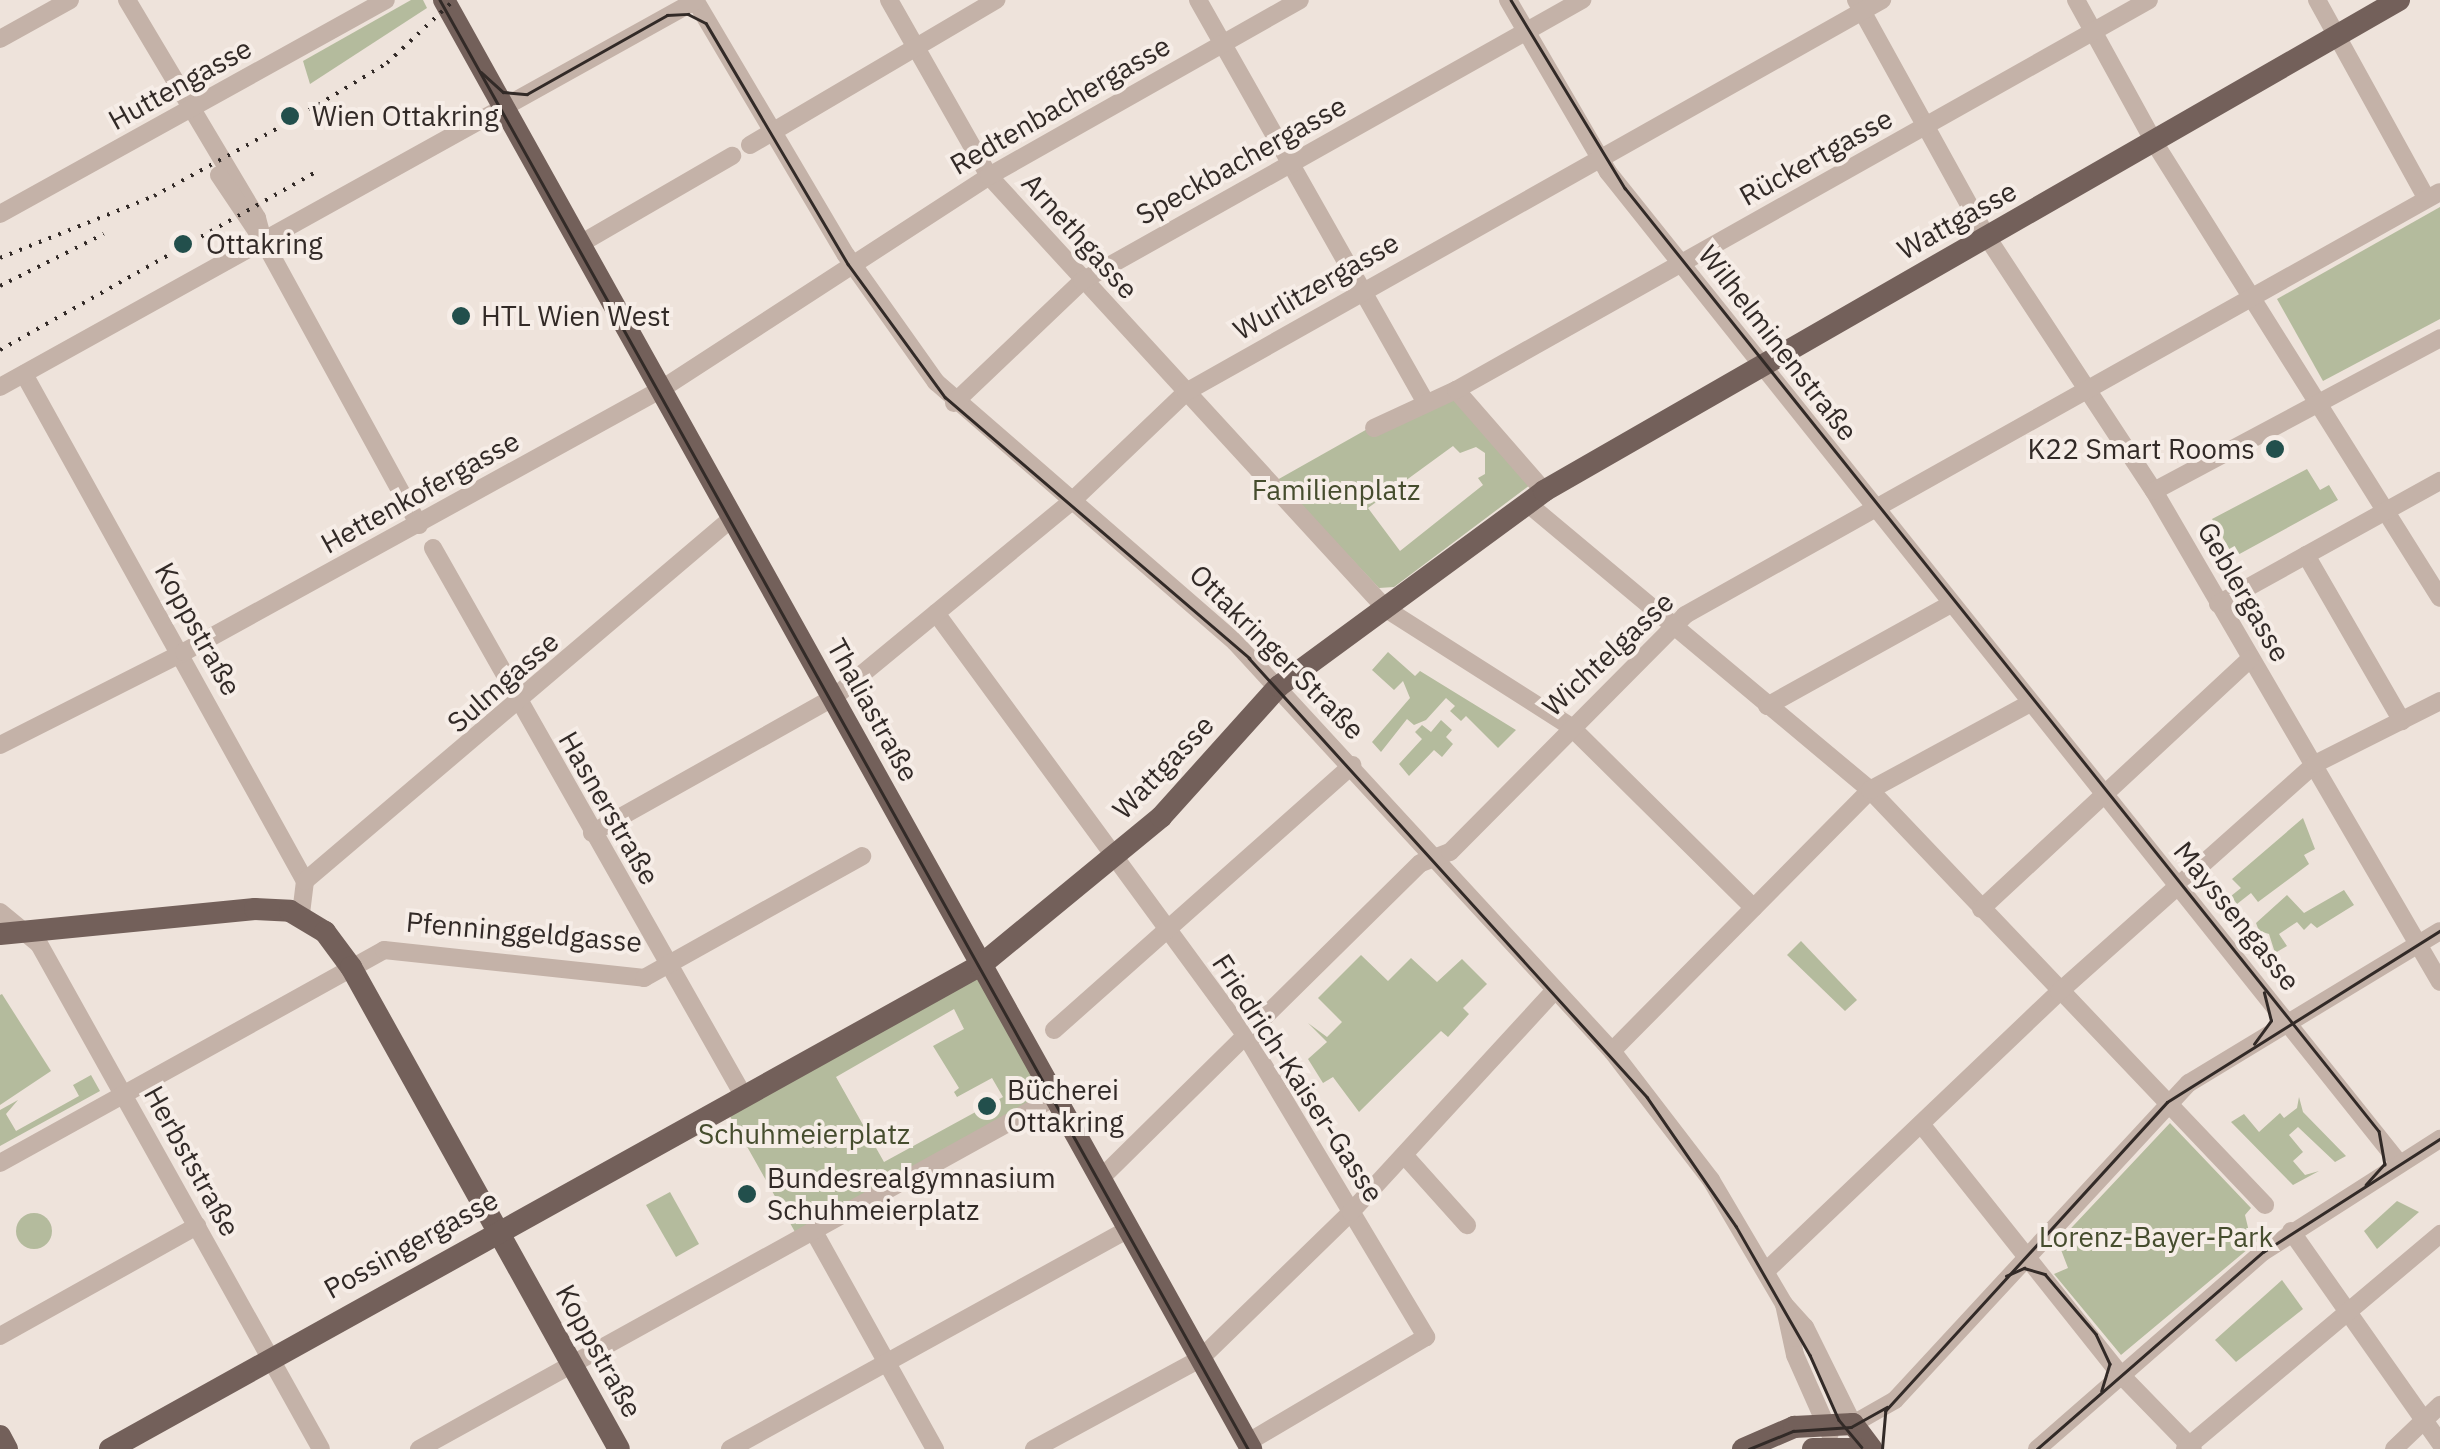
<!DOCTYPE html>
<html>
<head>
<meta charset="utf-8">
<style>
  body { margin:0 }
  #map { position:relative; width:2440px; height:1449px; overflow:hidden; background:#eee3db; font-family:"IBM Plex Sans",sans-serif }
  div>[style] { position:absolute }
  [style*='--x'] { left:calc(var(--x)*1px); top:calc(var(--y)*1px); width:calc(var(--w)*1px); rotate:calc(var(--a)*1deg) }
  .green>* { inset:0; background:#b4bb9d }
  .round { border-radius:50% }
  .minor>* { height:18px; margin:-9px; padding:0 9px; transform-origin:9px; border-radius:9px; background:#c4b2a8 }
  .major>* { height:22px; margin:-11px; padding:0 11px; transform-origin:11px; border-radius:11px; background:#73605a }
  .tram>* { height:2.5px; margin:-1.25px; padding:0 1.25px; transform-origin:1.25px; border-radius:1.25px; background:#322a27 }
  .rail>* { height:4px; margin-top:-2px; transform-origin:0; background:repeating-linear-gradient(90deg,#322a27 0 2.5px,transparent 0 10.5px) }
  .dots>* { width:28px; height:28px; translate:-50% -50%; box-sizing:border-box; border:5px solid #f6ede7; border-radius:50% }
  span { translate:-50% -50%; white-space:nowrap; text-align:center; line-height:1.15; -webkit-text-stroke:8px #f6ede7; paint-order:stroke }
  .street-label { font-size:28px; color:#322a27 }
  .poi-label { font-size:28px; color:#322a27 }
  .left { translate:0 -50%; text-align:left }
  .right { translate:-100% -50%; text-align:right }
  .park-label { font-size:28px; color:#464d2e }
</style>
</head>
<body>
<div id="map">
  <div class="green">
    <i style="clip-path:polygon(411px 0,423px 0,427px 8px,310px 84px,303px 61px)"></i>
    <i style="clip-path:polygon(2440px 207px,2440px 319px,2323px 381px,2277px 299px)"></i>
    <i style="clip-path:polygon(evenodd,1454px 398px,1530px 485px,1394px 587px,1379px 588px,1277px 480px,1417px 401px,1454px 398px,1453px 446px,1460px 453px,1476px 447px,1485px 453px,1485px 474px,1478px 478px,1483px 485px,1400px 551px,1368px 508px,1453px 446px)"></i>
    <i style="clip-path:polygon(2307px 469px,2320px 490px,2329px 485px,2338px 500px,2234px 557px,2212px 519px)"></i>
    <i style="clip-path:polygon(1388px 652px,1415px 676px,1420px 671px,1516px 730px,1498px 748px,1466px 716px,1461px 721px,1450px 711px,1455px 706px,1446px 698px,1426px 720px,1414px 725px,1407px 719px,1381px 752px,1372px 742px,1410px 698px,1403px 681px,1394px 690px,1372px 670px)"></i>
    <i style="clip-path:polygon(1441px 720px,1452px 730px,1446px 737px,1453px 744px,1442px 757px,1434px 750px,1409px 776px,1399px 764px,1422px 739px,1415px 732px,1422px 725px,1431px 732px)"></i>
    <i style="clip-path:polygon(2303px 818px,2315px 849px,2304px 855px,2309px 864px,2258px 902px,2251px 893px,2237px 904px,2231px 896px,2241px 888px,2232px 879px)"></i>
    <i style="clip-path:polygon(2344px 890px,2354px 905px,2317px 928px,2311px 923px,2304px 930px,2297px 922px,2279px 934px,2287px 946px,2275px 953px,2269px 934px,2259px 931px,2256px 923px,2287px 895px,2304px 913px)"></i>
    <i style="clip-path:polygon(1801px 941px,1857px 1000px,1845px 1011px,1787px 955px)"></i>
    <i style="clip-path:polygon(1361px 955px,1388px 981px,1411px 958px,1437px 982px,1462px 959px,1487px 984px,1463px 1008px,1469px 1014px,1448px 1037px,1441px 1031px,1359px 1112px,1333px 1077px,1323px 1083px,1308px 1059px,1327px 1042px,1308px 1023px,1327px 1037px,1342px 1022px,1318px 998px)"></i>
    <i style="clip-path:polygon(evenodd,981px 965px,1055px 1097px,795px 1232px,727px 1111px,981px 965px,954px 1009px,964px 1029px,933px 1046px,959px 1088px,954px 1092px,957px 1097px,992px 1078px,1003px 1097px,884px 1162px,836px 1077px,954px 1009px)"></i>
    <i style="clip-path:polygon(2px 994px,51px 1071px,0 1105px,0 995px)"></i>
    <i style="clip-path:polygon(91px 1075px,100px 1091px,0 1146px,0 1110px,18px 1100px,6px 1114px,16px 1131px,79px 1096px,73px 1085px)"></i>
    <i style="clip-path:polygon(2299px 1097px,2303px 1112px,2346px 1156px,2335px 1162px,2298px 1127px,2289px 1135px,2303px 1152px,2293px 1161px,2305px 1175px,2319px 1171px,2293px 1185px,2231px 1122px,2244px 1114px,2259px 1132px,2280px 1113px,2284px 1118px,2297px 1108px)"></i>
    <i style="clip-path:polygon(2170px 1123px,2251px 1208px,2245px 1215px,2251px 1240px,2272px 1229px,2121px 1355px,2054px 1274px,2068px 1268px,2058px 1242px)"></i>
    <i style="clip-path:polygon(670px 1192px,699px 1244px,676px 1257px,646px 1205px)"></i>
    <i style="clip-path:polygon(2397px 1201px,2419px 1212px,2377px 1249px,2364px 1231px)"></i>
    <i class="round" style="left:16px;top:1213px;width:36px;height:36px"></i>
    <i style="clip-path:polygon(2282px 1280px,2303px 1309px,2236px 1362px,2215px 1340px)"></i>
  </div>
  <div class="minor">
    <i style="--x:127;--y:0;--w:254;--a:59.2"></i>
    <i style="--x:257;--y:218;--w:23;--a:75"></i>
    <i style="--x:263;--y:240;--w:325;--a:61.3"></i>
    <i style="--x:695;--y:0;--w:296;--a:59.4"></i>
    <i style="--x:846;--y:255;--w:156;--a:54.7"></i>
    <i style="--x:936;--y:382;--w:396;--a:41"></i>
    <i style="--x:1235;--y:642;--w:556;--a:47.33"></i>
    <i style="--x:1612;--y:1051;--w:163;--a:52.5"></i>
    <i style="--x:1711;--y:1180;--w:144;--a:59.5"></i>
    <i style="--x:1784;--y:1304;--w:31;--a:48"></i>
    <i style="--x:1805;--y:1327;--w:108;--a:63.7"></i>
    <i style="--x:1853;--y:1424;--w:48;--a:-29.7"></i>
    <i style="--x:1895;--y:1400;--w:432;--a:-47.2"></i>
    <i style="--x:2189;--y:1083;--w:293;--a:-31.2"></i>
    <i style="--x:889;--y:0;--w:202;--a:60.4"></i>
    <i style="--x:989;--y:176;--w:587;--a:47.48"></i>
    <i style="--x:1386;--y:609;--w:219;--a:32.5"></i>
    <i style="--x:1571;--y:727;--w:257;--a:44.7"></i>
    <i style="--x:1198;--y:0;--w:459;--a:60.5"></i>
    <i style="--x:1508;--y:0;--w:199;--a:59.8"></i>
    <i style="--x:1608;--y:172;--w:1269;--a:51.4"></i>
    <i style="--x:1856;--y:0;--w:271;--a:61.1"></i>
    <i style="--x:1987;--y:237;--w:304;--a:56.7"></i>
    <i style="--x:2154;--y:491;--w:568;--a:59.78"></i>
    <i style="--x:2076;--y:0;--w:162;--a:61.2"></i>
    <i style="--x:2154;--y:142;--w:538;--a:57.9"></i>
    <i style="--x:2317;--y:0;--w:227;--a:61.1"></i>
    <i style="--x:0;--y:39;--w:80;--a:-29.1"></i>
    <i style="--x:750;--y:145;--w:286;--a:-30.5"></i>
    <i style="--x:219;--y:175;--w:77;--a:56.1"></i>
    <i style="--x:0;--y:214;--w:441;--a:-29"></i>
    <i style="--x:580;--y:244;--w:176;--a:-30.1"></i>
    <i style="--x:24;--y:374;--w:580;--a:61"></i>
    <i style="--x:305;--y:881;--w:35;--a:97"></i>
    <i style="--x:0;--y:387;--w:795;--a:-29.05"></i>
    <i style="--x:1456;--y:390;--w:134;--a:48.9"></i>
    <i style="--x:954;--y:403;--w:177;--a:-43.6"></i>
    <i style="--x:1082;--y:281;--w:574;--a:-29.34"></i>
    <i style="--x:1374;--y:428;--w:90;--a:-24.9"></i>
    <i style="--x:1456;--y:390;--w:795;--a:-29.37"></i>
    <i style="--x:2154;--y:491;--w:324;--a:-28.1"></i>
    <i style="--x:1527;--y:503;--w:447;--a:39.9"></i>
    <i style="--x:1870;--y:790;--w:573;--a:46.41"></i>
    <i style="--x:433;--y:548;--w:627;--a:60.45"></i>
    <i style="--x:2306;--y:555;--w:192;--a:60"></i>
    <i style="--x:2218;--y:604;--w:254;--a:-29"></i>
    <i style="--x:936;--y:613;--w:524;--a:53.76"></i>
    <i style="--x:1246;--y:1036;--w:351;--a:59.1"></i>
    <i style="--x:1426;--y:1337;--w:208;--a:149.4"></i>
    <i style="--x:1767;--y:706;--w:210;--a:-29"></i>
    <i style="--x:0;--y:745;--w:206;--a:-26.8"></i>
    <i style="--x:184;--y:652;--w:543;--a:-28.83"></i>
    <i style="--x:660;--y:390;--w:392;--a:-33"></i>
    <i style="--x:989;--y:176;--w:357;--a:-29.5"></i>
    <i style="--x:592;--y:833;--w:276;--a:-29.3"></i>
    <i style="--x:833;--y:698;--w:308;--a:-39.5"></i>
    <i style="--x:1071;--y:502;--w:159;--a:-43.7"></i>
    <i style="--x:1186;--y:392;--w:799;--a:-29.39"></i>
    <i style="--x:305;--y:881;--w:560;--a:-40.37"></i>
    <i style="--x:1981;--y:909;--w:367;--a:-42.9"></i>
    <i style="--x:0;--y:912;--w:50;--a:39.4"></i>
    <i style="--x:39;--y:944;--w:578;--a:60.82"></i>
    <i style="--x:1054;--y:1030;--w:399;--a:-41.6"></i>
    <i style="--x:1612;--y:1051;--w:367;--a:-45.3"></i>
    <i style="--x:1870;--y:790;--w:182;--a:-28.5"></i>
    <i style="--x:1921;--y:1124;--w:321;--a:51.5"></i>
    <i style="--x:2121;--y:1375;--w:103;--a:45.8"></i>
    <i style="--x:1405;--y:1156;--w:93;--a:48.1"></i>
    <i style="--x:0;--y:1163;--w:439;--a:-29"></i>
    <i style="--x:384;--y:950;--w:262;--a:6.1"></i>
    <i style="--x:644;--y:978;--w:250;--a:-29.2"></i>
    <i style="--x:1100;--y:1179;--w:450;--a:-44.6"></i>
    <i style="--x:1421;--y:863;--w:31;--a:-21"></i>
    <i style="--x:1450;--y:852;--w:334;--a:-45.2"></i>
    <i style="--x:1685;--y:615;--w:865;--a:-29.26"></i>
    <i style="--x:813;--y:1230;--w:251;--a:60.9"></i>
    <i style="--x:2291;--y:1231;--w:259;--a:54.9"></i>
    <i style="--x:1766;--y:1271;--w:405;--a:-43.6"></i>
    <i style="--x:2059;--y:992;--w:343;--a:-41.7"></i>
    <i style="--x:2315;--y:764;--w:140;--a:-26.7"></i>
    <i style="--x:1784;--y:1304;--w:52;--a:77.8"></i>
    <i style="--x:1795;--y:1355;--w:86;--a:66.1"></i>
    <i style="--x:0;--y:1336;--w:226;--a:-29.2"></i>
    <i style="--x:419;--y:1449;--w:727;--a:-28.96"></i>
    <i style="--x:730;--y:1449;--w:455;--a:-28.9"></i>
    <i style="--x:1034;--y:1449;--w:189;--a:-28.5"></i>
    <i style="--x:1200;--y:1359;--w:211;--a:-44.2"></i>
    <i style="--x:1351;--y:1212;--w:301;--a:-47.4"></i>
    <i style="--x:2037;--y:1449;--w:300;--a:-41.1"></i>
    <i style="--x:2263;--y:1252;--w:210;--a:-32.6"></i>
    <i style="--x:2185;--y:1449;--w:334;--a:-40.1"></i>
    <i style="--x:2394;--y:1449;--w:64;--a:-43.7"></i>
  </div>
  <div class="major">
    <i style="--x:444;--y:0;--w:1659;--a:60.88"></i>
    <i style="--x:0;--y:934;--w:256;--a:-5.6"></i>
    <i style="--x:255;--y:909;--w:35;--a:3"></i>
    <i style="--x:290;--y:911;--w:41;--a:31"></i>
    <i style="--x:325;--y:932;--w:44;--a:53.4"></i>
    <i style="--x:351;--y:967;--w:551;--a:60.93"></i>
    <i style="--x:0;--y:1436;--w:15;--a:62"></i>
    <i style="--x:110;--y:1449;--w:996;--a:-29.06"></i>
    <i style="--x:981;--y:965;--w:233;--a:-39.4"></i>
    <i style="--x:1161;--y:817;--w:176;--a:-48"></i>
    <i style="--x:1279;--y:686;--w:329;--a:-36.3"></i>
    <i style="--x:1544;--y:491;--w:986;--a:-29.87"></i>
    <i style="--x:1743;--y:1449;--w:56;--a:-23.3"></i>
    <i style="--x:1794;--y:1427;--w:59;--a:-2.9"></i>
    <i style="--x:1853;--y:1424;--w:31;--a:53"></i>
    <i style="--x:1813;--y:1449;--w:44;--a:0"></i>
  </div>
  <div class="tram">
    <i style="--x:440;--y:0;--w:1659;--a:60.85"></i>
    <i style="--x:1511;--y:0;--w:220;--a:58.8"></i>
    <i style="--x:1625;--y:188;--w:1207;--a:51.36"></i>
    <i style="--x:2379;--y:1131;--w:34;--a:80"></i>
    <i style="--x:2385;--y:1164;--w:28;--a:132"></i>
    <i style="--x:481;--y:72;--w:30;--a:42"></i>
    <i style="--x:503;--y:92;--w:24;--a:5"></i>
    <i style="--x:527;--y:94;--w:161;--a:-29.4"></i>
    <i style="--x:667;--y:15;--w:21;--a:-3"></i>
    <i style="--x:688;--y:14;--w:20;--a:27"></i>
    <i style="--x:706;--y:23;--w:280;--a:59.5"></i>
    <i style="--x:848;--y:264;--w:165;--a:53.9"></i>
    <i style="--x:945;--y:397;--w:401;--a:40.6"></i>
    <i style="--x:1249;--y:658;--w:593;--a:47.8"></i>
    <i style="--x:1647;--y:1097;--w:157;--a:55.4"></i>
    <i style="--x:1736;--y:1226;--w:149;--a:60.2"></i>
    <i style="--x:1810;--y:1355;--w:71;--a:66"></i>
    <i style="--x:1839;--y:1420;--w:35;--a:50"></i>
    <i style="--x:2254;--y:1044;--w:29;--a:-54"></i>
    <i style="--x:2271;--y:1021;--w:29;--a:-104"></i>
    <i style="--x:2006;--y:1276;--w:20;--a:-24"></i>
    <i style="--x:2024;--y:1268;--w:22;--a:16"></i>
    <i style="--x:2045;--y:1274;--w:79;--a:49.6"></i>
    <i style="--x:2096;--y:1334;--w:33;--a:65"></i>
    <i style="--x:2110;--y:1364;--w:28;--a:107"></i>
    <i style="--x:1749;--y:1449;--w:48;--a:-22.2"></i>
    <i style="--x:1793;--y:1431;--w:58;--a:-3.9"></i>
    <i style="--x:1851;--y:1427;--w:41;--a:-29.1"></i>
    <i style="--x:1882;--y:1449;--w:38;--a:-85"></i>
    <i style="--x:1885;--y:1411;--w:418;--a:-47.6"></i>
    <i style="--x:2167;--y:1102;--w:322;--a:-32.1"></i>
    <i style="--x:2037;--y:1449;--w:300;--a:-41.1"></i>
    <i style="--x:2263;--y:1252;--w:210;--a:-32.6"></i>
  </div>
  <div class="rail">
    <i style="--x:0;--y:258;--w:166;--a:-21.9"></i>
    <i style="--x:154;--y:196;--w:156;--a:-28.7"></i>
    <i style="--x:291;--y:121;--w:112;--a:-31.1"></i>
    <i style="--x:387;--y:63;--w:92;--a:-43.2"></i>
    <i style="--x:0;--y:286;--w:116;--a:-26.6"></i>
    <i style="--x:0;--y:350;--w:363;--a:-29.4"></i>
  </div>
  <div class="dots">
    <i style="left:290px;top:116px;background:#224f4c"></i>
    <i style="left:183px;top:244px;background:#224f4c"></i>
    <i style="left:461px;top:316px;background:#224f4c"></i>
    <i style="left:2275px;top:449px;background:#224f4c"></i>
    <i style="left:987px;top:1106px;background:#224f4c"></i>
    <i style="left:747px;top:1194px;background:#224f4c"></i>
  </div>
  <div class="street-label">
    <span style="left:180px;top:84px;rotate:-29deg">Huttengasse</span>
    <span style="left:1060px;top:105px;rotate:-30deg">Redtenbachergasse</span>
    <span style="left:1816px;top:157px;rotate:-29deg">Rückertgasse</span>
    <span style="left:1241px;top:160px;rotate:-29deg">Speckbachergasse</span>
    <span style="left:1957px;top:220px;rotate:-29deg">Wattgasse</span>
    <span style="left:1080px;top:236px;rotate:48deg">Arnethgasse</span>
    <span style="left:1316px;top:286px;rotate:-30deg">Wurlitzergasse</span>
    <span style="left:1778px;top:343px;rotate:52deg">Wilhelminenstraße</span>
    <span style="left:420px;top:492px;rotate:-29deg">Hettenkofergasse</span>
    <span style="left:2244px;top:592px;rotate:60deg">Geblergasse</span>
    <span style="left:198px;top:629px;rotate:61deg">Koppstraße</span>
    <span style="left:1277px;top:652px;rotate:45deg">Ottakringer Straße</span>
    <span style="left:1608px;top:654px;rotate:-43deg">Wichtelgasse</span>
    <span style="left:503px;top:682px;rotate:-41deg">Sulmgasse</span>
    <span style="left:873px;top:710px;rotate:61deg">Thaliastraße</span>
    <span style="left:1163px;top:767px;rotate:-46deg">Wattgasse</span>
    <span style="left:609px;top:808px;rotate:60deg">Hasnerstraße</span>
    <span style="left:2237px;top:916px;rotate:51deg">Mayssengasse</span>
    <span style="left:524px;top:932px;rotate:5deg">Pfenninggeldgasse</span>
    <span style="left:1298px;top:1078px;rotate:57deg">Friedrich-Kaiser-Gasse</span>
    <span style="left:192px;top:1161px;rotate:61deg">Herbststraße</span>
    <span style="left:411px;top:1244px;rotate:-29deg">Possingergasse</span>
    <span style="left:599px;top:1351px;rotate:61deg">Koppstraße</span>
  </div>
  <div class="poi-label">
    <span class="left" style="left:312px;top:116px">Wien Ottakring</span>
    <span class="left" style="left:206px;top:244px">Ottakring</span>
    <span class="left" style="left:481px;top:316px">HTL Wien West</span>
    <span class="right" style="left:2255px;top:449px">K22 Smart Rooms</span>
    <span class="left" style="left:1007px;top:1106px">Bücherei<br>Ottakring</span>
    <span class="left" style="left:767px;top:1194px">Bundesrealgymnasium<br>Schuhmeierplatz</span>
  </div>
  <div class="park-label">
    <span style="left:1336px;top:490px">Familienplatz</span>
    <span style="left:804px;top:1134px">Schuhmeierplatz</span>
    <span style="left:2156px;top:1237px">Lorenz-Bayer-Park</span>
  </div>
</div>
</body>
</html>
